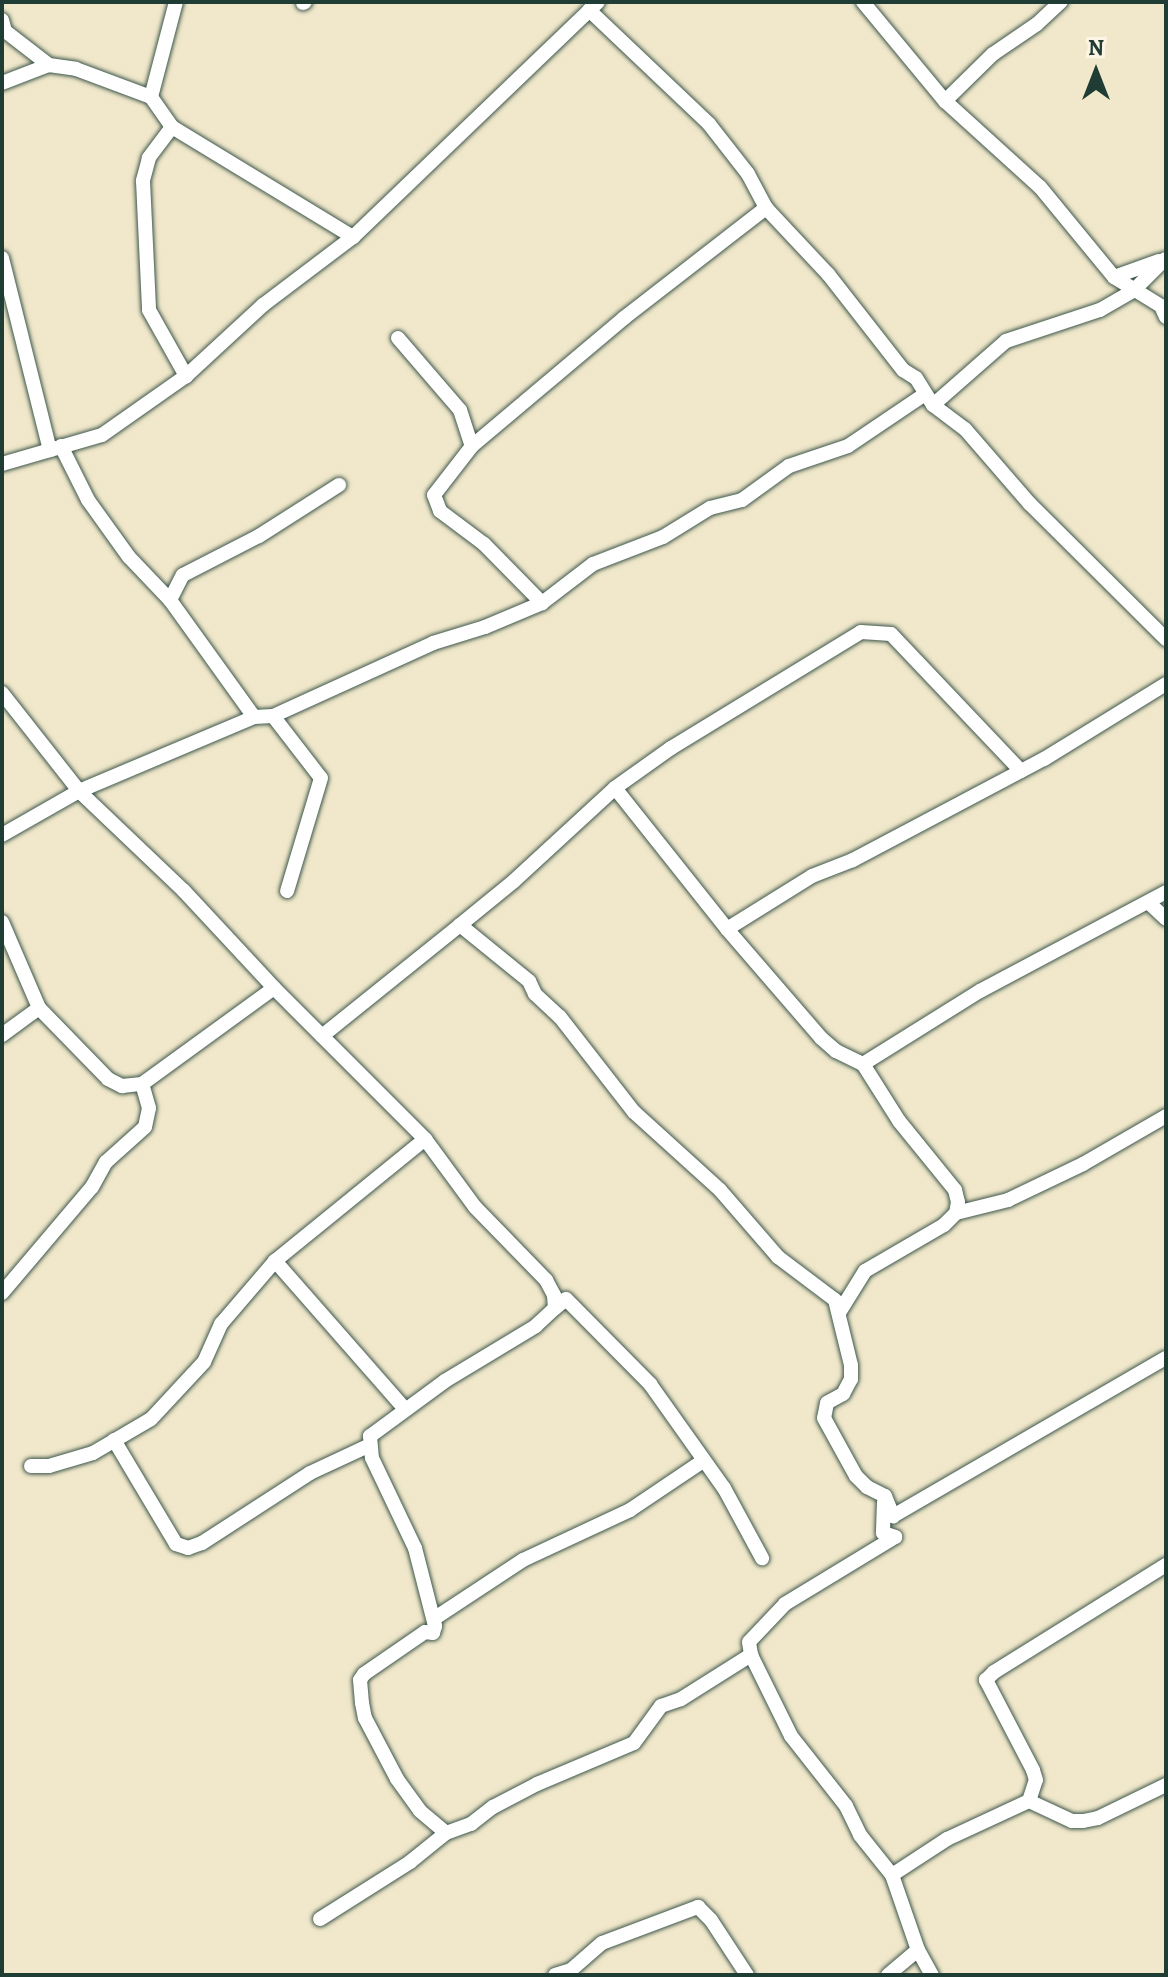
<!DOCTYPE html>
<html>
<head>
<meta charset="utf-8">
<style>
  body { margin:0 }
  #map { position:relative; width:1168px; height:1977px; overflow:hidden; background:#f1e8cb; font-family:Alegreya,serif }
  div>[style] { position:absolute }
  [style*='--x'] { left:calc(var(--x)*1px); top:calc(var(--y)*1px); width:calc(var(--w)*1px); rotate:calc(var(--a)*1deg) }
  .roads { filter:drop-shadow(0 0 2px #3e574b) drop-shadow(0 0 2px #3e574b) }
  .street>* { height:14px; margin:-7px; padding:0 7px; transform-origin:7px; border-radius:7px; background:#fff }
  span { translate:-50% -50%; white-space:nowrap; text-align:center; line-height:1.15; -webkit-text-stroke:6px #fcf5e5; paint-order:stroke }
  .frame { position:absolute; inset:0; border:4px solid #1f3d34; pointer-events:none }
  .north { position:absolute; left:1056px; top:32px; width:80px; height:80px; -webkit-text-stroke:6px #fcf5e5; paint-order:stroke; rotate:0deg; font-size:22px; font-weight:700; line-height:32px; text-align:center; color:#1f3d34 }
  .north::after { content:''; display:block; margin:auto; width:28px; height:36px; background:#1f3d34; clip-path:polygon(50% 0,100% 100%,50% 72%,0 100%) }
</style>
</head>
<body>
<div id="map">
  <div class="roads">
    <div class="street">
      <i style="--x:863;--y:2;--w:129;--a:50.4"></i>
      <i style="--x:945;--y:101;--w:128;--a:42.2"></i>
      <i style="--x:1040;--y:187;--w:117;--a:50.6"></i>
      <i style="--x:1114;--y:277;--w:55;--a:31.7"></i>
      <i style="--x:1161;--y:306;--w:12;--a:66"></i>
      <i style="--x:303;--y:3;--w:2;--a:-27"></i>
      <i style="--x:589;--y:10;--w:166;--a:43.5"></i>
      <i style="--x:709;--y:124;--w:63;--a:52"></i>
      <i style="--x:748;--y:174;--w:38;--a:62"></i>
      <i style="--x:766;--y:208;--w:91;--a:46.8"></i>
      <i style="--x:828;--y:274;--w:122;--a:52"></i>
      <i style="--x:903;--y:370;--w:15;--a:32"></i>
      <i style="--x:916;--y:378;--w:32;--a:58"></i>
      <i style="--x:933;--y:405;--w:40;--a:37"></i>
      <i style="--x:965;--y:429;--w:99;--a:49.1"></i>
      <i style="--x:1030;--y:504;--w:192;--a:44.8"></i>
      <i style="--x:2;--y:20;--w:11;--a:75"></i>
      <i style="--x:5;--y:31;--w:56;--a:37.7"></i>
      <i style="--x:49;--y:65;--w:27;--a:8"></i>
      <i style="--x:76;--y:69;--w:80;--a:20.5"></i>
      <i style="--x:151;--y:97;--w:37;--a:55"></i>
      <i style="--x:172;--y:127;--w:212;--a:31.3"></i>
      <i style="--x:2;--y:83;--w:50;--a:-21"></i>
      <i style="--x:151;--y:97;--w:98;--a:-75.3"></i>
      <i style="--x:945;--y:101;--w:67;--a:-44.4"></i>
      <i style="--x:993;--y:54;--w:53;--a:-34.3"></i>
      <i style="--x:1037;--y:24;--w:33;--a:-43"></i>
      <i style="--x:172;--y:127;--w:39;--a:127"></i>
      <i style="--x:149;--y:158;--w:24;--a:105"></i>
      <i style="--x:143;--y:181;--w:129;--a:87.3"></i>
      <i style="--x:149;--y:310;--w:76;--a:60.7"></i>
      <i style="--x:2;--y:258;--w:198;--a:76"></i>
      <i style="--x:1114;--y:277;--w:48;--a:-19.6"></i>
      <i style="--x:398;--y:338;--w:95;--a:49.3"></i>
      <i style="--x:460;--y:410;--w:38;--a:72"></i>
      <i style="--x:472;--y:446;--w:62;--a:127.8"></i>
      <i style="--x:434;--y:495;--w:17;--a:69"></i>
      <i style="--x:440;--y:511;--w:55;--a:36.9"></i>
      <i style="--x:484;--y:544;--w:83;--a:45.5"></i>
      <i style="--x:933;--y:405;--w:97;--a:-41.2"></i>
      <i style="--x:1006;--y:341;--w:99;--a:-18.3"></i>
      <i style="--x:1100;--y:310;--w:38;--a:-30"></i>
      <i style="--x:1133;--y:291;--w:45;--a:-45"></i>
      <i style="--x:61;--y:446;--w:60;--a:63.4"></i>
      <i style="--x:88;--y:500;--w:70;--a:54.3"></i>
      <i style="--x:129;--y:557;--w:59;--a:46.4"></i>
      <i style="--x:170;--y:600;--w:144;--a:54.3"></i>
      <i style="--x:254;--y:717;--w:19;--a:-3"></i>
      <i style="--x:273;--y:716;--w:176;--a:-24.5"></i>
      <i style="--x:433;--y:643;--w:54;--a:-17.1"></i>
      <i style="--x:485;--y:627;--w:62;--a:-22.8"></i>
      <i style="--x:542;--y:603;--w:64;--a:-37.4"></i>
      <i style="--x:593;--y:564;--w:75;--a:-21.1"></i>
      <i style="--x:663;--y:537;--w:55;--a:-31.7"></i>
      <i style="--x:710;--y:508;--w:33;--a:-14"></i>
      <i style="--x:742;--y:500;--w:58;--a:-35.9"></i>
      <i style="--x:789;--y:466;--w:62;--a:-18.7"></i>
      <i style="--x:848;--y:446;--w:93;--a:-34"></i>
      <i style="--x:472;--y:446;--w:199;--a:-40.1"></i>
      <i style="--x:624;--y:318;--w:180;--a:-37.8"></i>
      <i style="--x:2;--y:464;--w:104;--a:-16.2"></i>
      <i style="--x:102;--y:435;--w:103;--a:-35.1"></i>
      <i style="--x:186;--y:376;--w:105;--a:-42.7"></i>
      <i style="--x:263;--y:305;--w:113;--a:-37.1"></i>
      <i style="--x:353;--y:237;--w:339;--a:-43.8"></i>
      <i style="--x:170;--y:600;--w:28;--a:-63"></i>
      <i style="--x:183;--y:575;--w:85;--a:-27.2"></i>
      <i style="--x:259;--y:536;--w:95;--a:-32.5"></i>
      <i style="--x:2;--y:693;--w:125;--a:51.8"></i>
      <i style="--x:79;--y:791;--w:145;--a:43.6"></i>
      <i style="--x:184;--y:891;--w:132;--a:47.1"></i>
      <i style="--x:274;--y:988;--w:214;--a:45"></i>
      <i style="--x:425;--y:1139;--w:84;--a:53.7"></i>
      <i style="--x:475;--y:1207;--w:102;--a:45.8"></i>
      <i style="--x:546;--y:1280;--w:17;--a:62"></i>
      <i style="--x:554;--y:1295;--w:13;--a:86"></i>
      <i style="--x:555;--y:1308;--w:26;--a:137"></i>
      <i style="--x:536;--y:1326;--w:106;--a:148.9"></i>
      <i style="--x:445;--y:1381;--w:93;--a:143.7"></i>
      <i style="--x:370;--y:1436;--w:22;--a:85"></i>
      <i style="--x:372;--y:1458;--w:100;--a:64.5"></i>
      <i style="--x:415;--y:1548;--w:81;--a:75.6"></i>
      <i style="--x:435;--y:1626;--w:7;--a:106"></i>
      <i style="--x:433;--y:1633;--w:8;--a:-173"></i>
      <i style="--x:425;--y:1632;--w:74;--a:145.5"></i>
      <i style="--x:364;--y:1674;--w:7;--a:124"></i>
      <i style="--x:360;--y:1680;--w:23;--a:85"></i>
      <i style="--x:362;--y:1703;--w:15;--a:79"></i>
      <i style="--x:365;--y:1718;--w:69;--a:62.3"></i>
      <i style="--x:397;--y:1779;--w:39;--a:54"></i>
      <i style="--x:420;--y:1811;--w:34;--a:40"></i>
      <i style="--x:273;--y:716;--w:78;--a:52.3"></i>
      <i style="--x:321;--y:778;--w:118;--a:106.7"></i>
      <i style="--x:1021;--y:771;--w:189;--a:-133.5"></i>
      <i style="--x:891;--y:634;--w:30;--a:-176"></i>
      <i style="--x:861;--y:632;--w:223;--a:148.6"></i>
      <i style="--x:671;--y:748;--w:69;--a:144.5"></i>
      <i style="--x:615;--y:788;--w:137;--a:137.4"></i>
      <i style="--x:514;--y:881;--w:70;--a:140.8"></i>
      <i style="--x:460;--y:925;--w:89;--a:39.1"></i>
      <i style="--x:529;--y:981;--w:14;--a:65"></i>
      <i style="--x:535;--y:994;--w:34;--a:43"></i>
      <i style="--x:560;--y:1017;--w:120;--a:52.1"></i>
      <i style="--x:634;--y:1112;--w:116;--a:42.2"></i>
      <i style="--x:720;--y:1190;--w:89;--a:49.1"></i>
      <i style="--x:778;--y:1257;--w:71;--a:37"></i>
      <i style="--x:835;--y:1300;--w:67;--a:76.2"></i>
      <i style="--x:851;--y:1365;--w:14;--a:90"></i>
      <i style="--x:851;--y:1379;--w:17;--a:118"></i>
      <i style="--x:843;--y:1394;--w:18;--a:151"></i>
      <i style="--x:827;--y:1403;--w:15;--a:101"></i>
      <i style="--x:824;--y:1418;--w:66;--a:61.1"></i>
      <i style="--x:856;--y:1476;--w:16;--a:45"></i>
      <i style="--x:867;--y:1487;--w:20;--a:27"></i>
      <i style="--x:885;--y:1496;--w:22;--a:68"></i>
      <i style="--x:893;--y:1516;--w:315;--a:-30.1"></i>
      <i style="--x:615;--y:788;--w:180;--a:51.5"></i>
      <i style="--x:727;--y:929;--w:144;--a:49.2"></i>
      <i style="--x:821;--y:1038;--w:20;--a:41"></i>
      <i style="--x:836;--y:1051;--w:30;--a:26"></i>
      <i style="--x:863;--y:1064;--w:67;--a:57.7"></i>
      <i style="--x:899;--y:1121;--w:89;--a:50.9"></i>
      <i style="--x:955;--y:1190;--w:12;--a:76"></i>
      <i style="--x:958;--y:1202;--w:11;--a:100"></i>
      <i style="--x:956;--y:1213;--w:17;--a:135"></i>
      <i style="--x:944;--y:1225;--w:91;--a:149.8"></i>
      <i style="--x:865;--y:1271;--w:49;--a:121.8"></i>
      <i style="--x:2;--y:835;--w:89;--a:-29.7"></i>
      <i style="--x:79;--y:791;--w:190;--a:-22.9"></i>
      <i style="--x:1149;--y:903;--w:23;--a:43"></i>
      <i style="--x:2;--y:922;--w:94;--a:66.7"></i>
      <i style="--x:39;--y:1008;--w:99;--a:45.8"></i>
      <i style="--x:108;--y:1079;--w:16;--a:27"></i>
      <i style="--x:122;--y:1086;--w:20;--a:-6"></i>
      <i style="--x:142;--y:1084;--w:163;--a:-36"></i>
      <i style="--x:727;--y:929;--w:100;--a:-31.9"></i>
      <i style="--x:812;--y:876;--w:44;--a:-21.3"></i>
      <i style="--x:853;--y:860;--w:216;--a:-27.9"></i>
      <i style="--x:1044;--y:759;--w:143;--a:-31.6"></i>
      <i style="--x:2;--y:1035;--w:46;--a:-36.1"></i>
      <i style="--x:322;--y:1036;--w:177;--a:-38.8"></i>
      <i style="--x:863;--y:1064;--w:138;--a:-32"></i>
      <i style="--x:980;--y:991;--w:211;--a:-28"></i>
      <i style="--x:956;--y:1213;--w:54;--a:-14"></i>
      <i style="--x:1008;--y:1200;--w:83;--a:-25.6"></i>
      <i style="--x:1083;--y:1164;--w:96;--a:-30"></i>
      <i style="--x:275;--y:1261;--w:197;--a:48.7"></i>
      <i style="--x:2;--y:1293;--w:139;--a:-49.7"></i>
      <i style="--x:92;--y:1187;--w:29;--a:-61"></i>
      <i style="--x:106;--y:1162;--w:52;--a:-41.9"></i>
      <i style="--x:145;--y:1127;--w:19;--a:-78"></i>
      <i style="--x:149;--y:1108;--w:25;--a:-106"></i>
      <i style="--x:555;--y:1308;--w:14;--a:-39"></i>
      <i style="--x:566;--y:1299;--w:120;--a:45.3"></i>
      <i style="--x:650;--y:1384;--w:128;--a:54.6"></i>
      <i style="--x:724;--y:1488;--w:80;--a:61.5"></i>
      <i style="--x:114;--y:1440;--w:121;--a:59.2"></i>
      <i style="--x:176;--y:1544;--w:13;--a:18"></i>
      <i style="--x:188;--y:1548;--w:15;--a:-20"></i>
      <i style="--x:202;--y:1543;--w:129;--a:-32.9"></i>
      <i style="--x:310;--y:1473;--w:66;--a:-25"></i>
      <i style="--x:31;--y:1466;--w:18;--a:0"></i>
      <i style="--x:49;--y:1466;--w:46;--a:-16.5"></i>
      <i style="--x:93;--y:1453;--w:67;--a:-30.4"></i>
      <i style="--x:151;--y:1419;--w:78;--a:-47.1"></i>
      <i style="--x:204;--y:1362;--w:42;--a:-65.9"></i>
      <i style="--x:221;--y:1324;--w:83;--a:-49.4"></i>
      <i style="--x:275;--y:1261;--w:193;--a:-39.1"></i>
      <i style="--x:884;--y:1502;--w:31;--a:92"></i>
      <i style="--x:883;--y:1533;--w:13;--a:18"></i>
      <i style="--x:895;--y:1537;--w:129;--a:148.7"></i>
      <i style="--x:785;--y:1604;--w:52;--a:133.5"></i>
      <i style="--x:749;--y:1642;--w:13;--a:81"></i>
      <i style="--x:751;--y:1655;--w:90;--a:63.7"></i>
      <i style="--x:791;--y:1736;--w:89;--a:51.8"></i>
      <i style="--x:846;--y:1806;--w:32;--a:64"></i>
      <i style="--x:860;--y:1835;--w:51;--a:51.3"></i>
      <i style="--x:892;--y:1875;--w:79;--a:70.9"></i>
      <i style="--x:918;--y:1950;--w:29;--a:61"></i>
      <i style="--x:435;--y:1618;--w:105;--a:-33.4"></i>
      <i style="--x:523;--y:1560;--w:118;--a:-25"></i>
      <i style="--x:630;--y:1510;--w:88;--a:-33.9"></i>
      <i style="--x:1029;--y:1801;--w:47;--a:24.9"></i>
      <i style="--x:1072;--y:1821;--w:11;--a:0"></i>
      <i style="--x:1083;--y:1821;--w:15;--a:-11"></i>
      <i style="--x:1098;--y:1818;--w:76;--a:-25.9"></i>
      <i style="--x:892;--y:1875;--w:66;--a:-33.2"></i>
      <i style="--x:947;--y:1839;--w:90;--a:-24.9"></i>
      <i style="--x:1029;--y:1801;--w:22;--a:-72"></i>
      <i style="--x:1036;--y:1780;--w:10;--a:-107"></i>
      <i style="--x:1033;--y:1770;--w:102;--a:-117.6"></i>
      <i style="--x:986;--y:1680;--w:11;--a:-45"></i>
      <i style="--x:994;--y:1672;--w:203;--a:-31.9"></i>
      <i style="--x:320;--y:1919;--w:107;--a:-32.3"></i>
      <i style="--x:410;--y:1862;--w:46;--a:-38.9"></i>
      <i style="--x:446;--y:1833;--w:27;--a:-20"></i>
      <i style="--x:471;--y:1824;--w:28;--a:-38"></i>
      <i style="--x:493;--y:1807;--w:50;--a:-27.6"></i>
      <i style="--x:537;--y:1784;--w:105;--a:-22.9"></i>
      <i style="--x:634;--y:1743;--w:46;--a:-53.9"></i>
      <i style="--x:661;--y:1706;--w:21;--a:-19"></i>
      <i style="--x:681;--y:1699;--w:83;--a:-32.2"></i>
      <i style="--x:555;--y:1975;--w:17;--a:-17"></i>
      <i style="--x:571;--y:1970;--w:41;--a:-41.1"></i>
      <i style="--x:602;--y:1943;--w:103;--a:-20.6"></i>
      <i style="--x:698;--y:1907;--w:18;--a:45"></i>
      <i style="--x:711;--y:1920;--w:66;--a:56.8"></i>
      <i style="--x:888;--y:1975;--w:39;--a:-40"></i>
    </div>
  </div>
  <div class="frame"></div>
  <div class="north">N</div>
</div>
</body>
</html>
